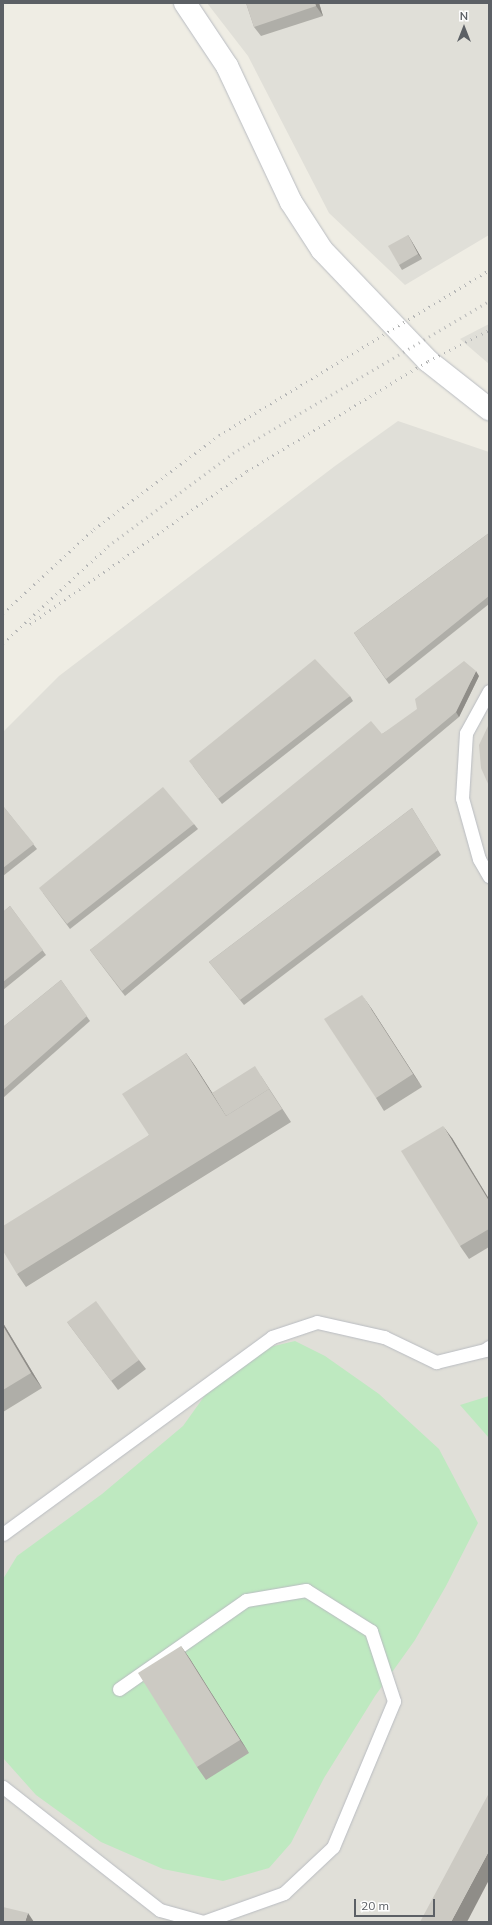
<!DOCTYPE html>
<html>
<head>
<meta charset="utf-8">
<style>
  body { margin:0 }
  #map { position:relative; width:492px; height:1925px; overflow:hidden; background:#efede4; font-family:Mulish,sans-serif }
  div>[style] { position:absolute }
  [style*='--x'] { left:calc(var(--x)*1px); top:calc(var(--y)*1px); width:calc(var(--w)*1px); rotate:calc(var(--a)*1deg) }
  .industrial>* { inset:0; background:#e0dfd8 }
  .green>* { inset:0; background:#bee9c0 }
  .roads { filter:drop-shadow(0 0 1px #b9bcc1) drop-shadow(0 0 1px #b9bcc1) }
  .lane>* { height:13px; margin:-6.5px; padding:0 6.5px; transform-origin:6.5px; border-radius:6.5px; background:#fff }
  .street>* { height:22px; margin:-11px; padding:0 11px; transform-origin:11px; border-radius:11px; background:#fff }
  .rail>* { height:3px; margin-top:-1.5px; transform-origin:0; background:repeating-linear-gradient(90deg,#b5b6b6 0 1px,transparent 0 6px) }
  .wall>* { inset:0; background:#afaea8 }
  .shaded-wall>* { inset:0; background:#8f8d88 }
  .building>* { inset:0; background:#cccac3 }
  span { translate:-50% -50%; white-space:nowrap; text-align:center; line-height:1.15; -webkit-text-stroke:3.5px #fff; paint-order:stroke }
  .frame { position:absolute; inset:0; border:4px solid #5c6065; pointer-events:none }
  .north { position:absolute; left:444px; top:8px; width:40px; height:40px; -webkit-text-stroke:3px #fff; paint-order:stroke; rotate:0deg; font-size:11px; font-weight:700; line-height:16px; text-align:center; color:#5c6065 }
  .north::after { content:''; display:block; margin:auto; width:14px; height:18px; background:#5c6065; clip-path:polygon(50% 0,100% 100%,50% 72%,0 100%) }
  .scale { position:absolute; left:354px; top:1899px; width:81px; height:18px; box-sizing:border-box; border:2px solid #5c6065; border-top:0; padding-left:5px; font-size:12px; line-height:14px; white-space:nowrap; color:#5c6065; -webkit-text-stroke:3px #fff; paint-order:stroke }
</style>
</head>
<body>
<div id="map">
  <div class="industrial">
    <i style="clip-path:polygon(207px 3px,489px 3px,489px 235px,405px 285px,329px 213px,248px 56px)"></i>
    <i style="clip-path:polygon(489px 324px,489px 364px,460px 339px)"></i>
    <i style="clip-path:polygon(398px 421px,489px 452px,489px 1922px,3px 1922px,3px 732px,59px 676px,335px 466px)"></i>
  </div>
  <div class="green">
    <i style="clip-path:polygon(295px 1341px,325px 1356px,379px 1394px,439px 1449px,478px 1523px,446px 1586px,415px 1640px,375px 1696px,324px 1778px,291px 1843px,269px 1868px,223px 1881px,163px 1869px,101px 1842px,36px 1795px,3px 1758px,3px 1579px,17px 1556px,102px 1494px,183px 1426px,208px 1391px,245px 1353px)"></i>
    <i style="clip-path:polygon(489px 1396px,489px 1438px,460px 1405px)"></i>
  </div>
  <div class="roads">
    <div class="lane">
      <i style="--x:489;--y:691;--w:48;--a:118.7"></i>
      <i style="--x:466;--y:733;--w:65;--a:93.5"></i>
      <i style="--x:462;--y:798;--w:63;--a:74.4"></i>
      <i style="--x:479;--y:859;--w:20;--a:60"></i>
      <i style="--x:3;--y:1534;--w:333;--a:-36.2"></i>
      <i style="--x:272;--y:1337;--w:47;--a:-18.4"></i>
      <i style="--x:317;--y:1322;--w:69;--a:12.6"></i>
      <i style="--x:384;--y:1337;--w:58;--a:25.7"></i>
      <i style="--x:436;--y:1362;--w:50;--a:-13.8"></i>
      <i style="--x:485;--y:1350;--w:5;--a:-37"></i>
      <i style="--x:3;--y:1787;--w:199;--a:38.1"></i>
      <i style="--x:160;--y:1910;--w:45;--a:15.6"></i>
      <i style="--x:203;--y:1922;--w:86;--a:-19.7"></i>
      <i style="--x:284;--y:1893;--w:67;--a:-43.2"></i>
      <i style="--x:333;--y:1847;--w:158;--a:-67.3"></i>
      <i style="--x:394;--y:1701;--w:74;--a:-108.2"></i>
      <i style="--x:371;--y:1631;--w:77;--a:-147.8"></i>
      <i style="--x:306;--y:1590;--w:61;--a:170.5"></i>
      <i style="--x:246;--y:1600;--w:155;--a:145"></i>
    </div>
    <div class="street">
      <i style="--x:185;--y:3;--w:76;--a:56.3"></i>
      <i style="--x:227;--y:66;--w:150;--a:64.8"></i>
      <i style="--x:291;--y:202;--w:57;--a:57.1"></i>
      <i style="--x:322;--y:250;--w:153;--a:46.3"></i>
      <i style="--x:428;--y:361;--w:78;--a:38.2"></i>
    </div>
  </div>
  <div class="rail">
    <i style="--x:3;--y:613;--w:124;--a:-42.7"></i>
    <i style="--x:94;--y:529;--w:156;--a:-36.9"></i>
    <i style="--x:219;--y:435;--w:316;--a:-31.4"></i>
    <i style="--x:30;--y:624;--w:266;--a:-35.2"></i>
    <i style="--x:247;--y:471;--w:212;--a:-31.3"></i>
    <i style="--x:428;--y:361;--w:68;--a:-26.9"></i>
    <i style="--x:3;--y:643;--w:143;--a:-42.7"></i>
    <i style="--x:108;--y:546;--w:156;--a:-36.6"></i>
    <i style="--x:233;--y:453;--w:298;--a:-30.7"></i>
  </div>
  <div class="wall">
    <i style="clip-path:polygon(246px 3px,319px 3px,323px 16px,261px 36px,254px 27px)"></i>
    <i style="clip-path:polygon(408px 235px,422px 259px,402px 270px,399px 265px)"></i>
    <i style="clip-path:polygon(489px 533px,489px 604px,389px 684px,354px 633px)"></i>
    <i style="clip-path:polygon(479px 676px,459px 717px,125px 996px,90px 950px,382px 734px)"></i>
    <i style="clip-path:polygon(350px 696px,353px 701px,222px 804px,193px 766px)"></i>
    <i style="clip-path:polygon(3px 806px,37px 849px,3px 876px)"></i>
    <i style="clip-path:polygon(412px 808px,441px 855px,244px 1005px,209px 962px)"></i>
    <i style="clip-path:polygon(194px 824px,198px 829px,70px 929px,43px 893px)"></i>
    <i style="clip-path:polygon(10px 906px,46px 955px,3px 990px,3px 912px)"></i>
    <i style="clip-path:polygon(61px 980px,90px 1021px,3px 1098px,3px 1027px)"></i>
    <i style="clip-path:polygon(371px 1008px,422px 1087px,384px 1111px,376px 1098px)"></i>
    <i style="clip-path:polygon(186px 1053px,195px 1066px,212px 1093px,261px 1076px,291px 1122px,26px 1287px,17px 1274px,149px 1135px)"></i>
    <i style="clip-path:polygon(452px 1138px,489px 1199px,489px 1247px,469px 1259px,460px 1246px)"></i>
    <i style="clip-path:polygon(67px 1322px,139px 1360px,146px 1369px,118px 1390px)"></i>
    <i style="clip-path:polygon(3px 1323px,42px 1388px,3px 1412px)"></i>
    <i style="clip-path:polygon(181px 1646px,190px 1659px,249px 1753px,206px 1780px,197px 1767px)"></i>
  </div>
  <div class="shaded-wall">
    <i style="clip-path:polygon(315px 3px,319px 3px,323px 16px,316px 6px)"></i>
    <i style="clip-path:polygon(408px 235px,411px 240px,422px 259px,418px 254px)"></i>
    <i style="clip-path:polygon(476px 671px,479px 676px,459px 717px,456px 712px)"></i>
    <i style="clip-path:polygon(362px 995px,371px 1008px,422px 1087px,413px 1074px)"></i>
    <i style="clip-path:polygon(186px 1053px,195px 1066px,229px 1119px,228px 1119px)"></i>
    <i style="clip-path:polygon(443px 1126px,452px 1138px,489px 1199px,489px 1201px)"></i>
    <i style="clip-path:polygon(3px 1323px,42px 1388px,31px 1373px,3px 1326px)"></i>
    <i style="clip-path:polygon(181px 1646px,190px 1659px,249px 1753px,240px 1740px)"></i>
    <i style="clip-path:polygon(489px 1851px,489px 1880px,467px 1922px,451px 1922px)"></i>
    <i style="clip-path:polygon(28px 1913px,34px 1922px,25px 1922px)"></i>
  </div>
  <div class="building">
    <i style="clip-path:polygon(246px 3px,315px 3px,316px 6px,254px 27px)"></i>
    <i style="clip-path:polygon(408px 235px,418px 254px,399px 265px,388px 246px)"></i>
    <i style="clip-path:polygon(489px 533px,489px 596px,386px 679px,354px 633px)"></i>
    <i style="clip-path:polygon(315px 659px,350px 696px,218px 799px,189px 761px)"></i>
    <i style="clip-path:polygon(464px 661px,476px 671px,456px 712px,122px 991px,90px 950px,371px 721px,382px 734px,417px 709px,415px 699px)"></i>
    <i style="clip-path:polygon(489px 724px,489px 786px,481px 768px,479px 745px)"></i>
    <i style="clip-path:polygon(163px 787px,194px 824px,67px 924px,39px 888px)"></i>
    <i style="clip-path:polygon(3px 806px,34px 844px,3px 868px)"></i>
    <i style="clip-path:polygon(412px 808px,438px 850px,240px 1000px,209px 962px)"></i>
    <i style="clip-path:polygon(10px 906px,43px 950px,3px 982px,3px 912px)"></i>
    <i style="clip-path:polygon(61px 980px,87px 1016px,3px 1090px,3px 1027px)"></i>
    <i style="clip-path:polygon(362px 995px,413px 1074px,376px 1098px,324px 1019px)"></i>
    <i style="clip-path:polygon(186px 1053px,226px 1116px,269px 1089px,282px 1109px,17px 1274px,3px 1251px,3px 1226px,149px 1135px,122px 1094px)"></i>
    <i style="clip-path:polygon(255px 1066px,271px 1092px,269px 1089px,226px 1116px,212px 1093px)"></i>
    <i style="clip-path:polygon(443px 1126px,489px 1201px,489px 1229px,460px 1246px,401px 1151px)"></i>
    <i style="clip-path:polygon(96px 1301px,139px 1360px,111px 1381px,67px 1322px)"></i>
    <i style="clip-path:polygon(3px 1326px,31px 1373px,3px 1390px)"></i>
    <i style="clip-path:polygon(181px 1646px,240px 1740px,197px 1767px,138px 1673px)"></i>
    <i style="clip-path:polygon(489px 1793px,489px 1851px,451px 1922px,420px 1922px)"></i>
    <i style="clip-path:polygon(3px 1907px,28px 1913px,25px 1922px,3px 1922px)"></i>
  </div>
  <div class="frame"></div>
  <div class="north">N</div>
  <div class="scale">20 m</div>
</div>
</body>
</html>
